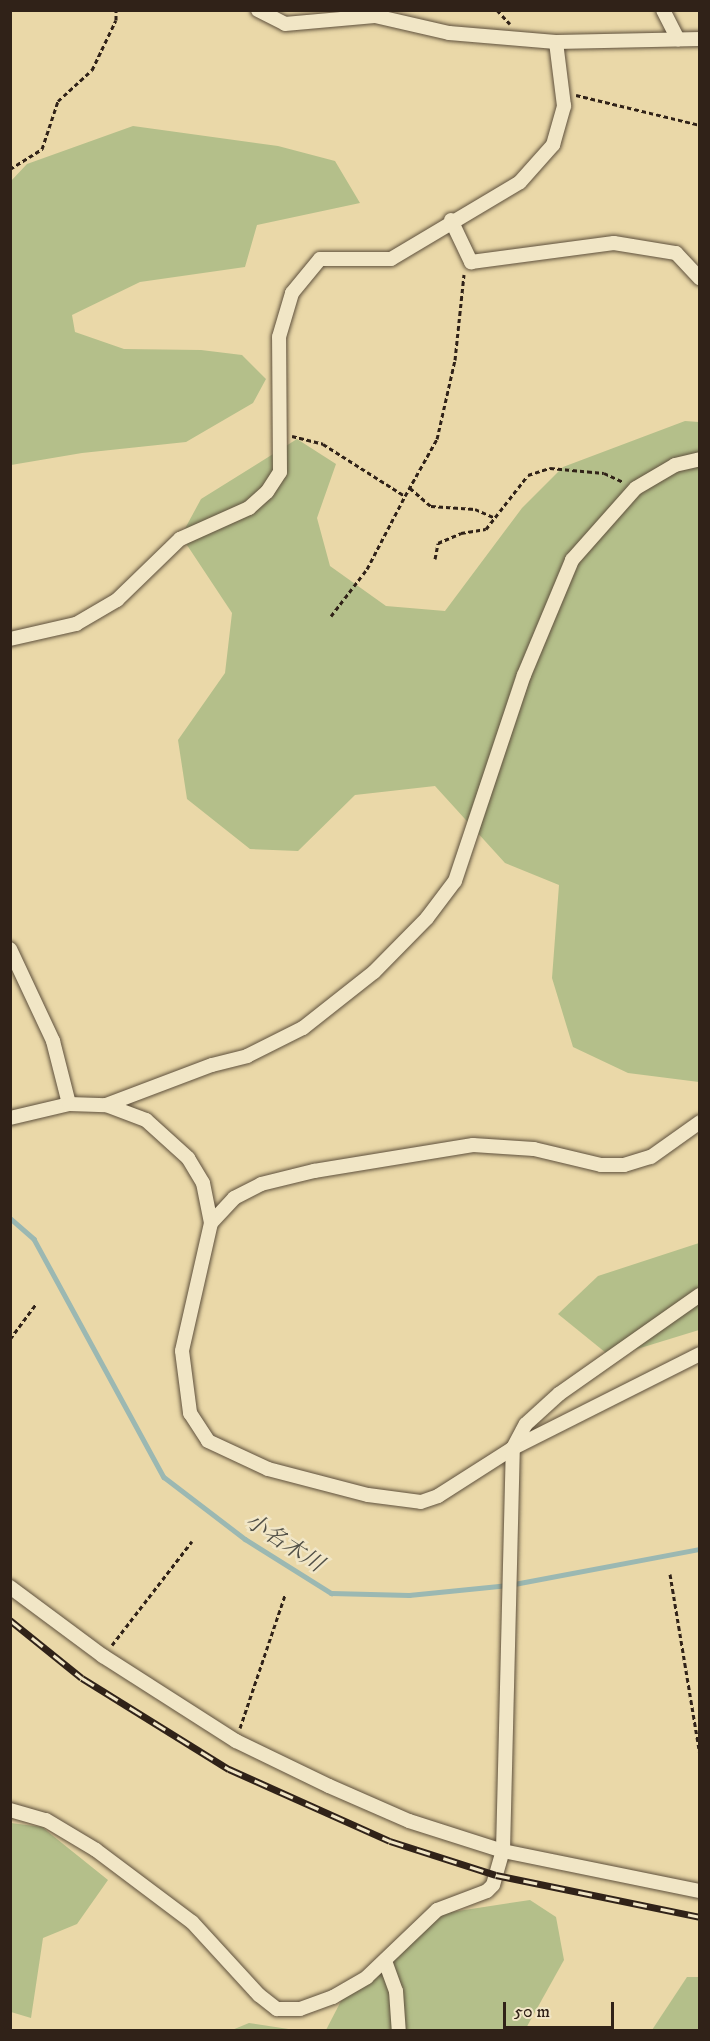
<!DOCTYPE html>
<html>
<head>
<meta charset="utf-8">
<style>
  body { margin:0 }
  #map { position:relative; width:710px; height:2041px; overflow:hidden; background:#ead8a8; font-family:"IM FELL DW Pica","Noto Serif JP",serif }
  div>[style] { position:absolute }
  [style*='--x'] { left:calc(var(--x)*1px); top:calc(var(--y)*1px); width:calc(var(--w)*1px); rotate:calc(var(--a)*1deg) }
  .green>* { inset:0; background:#b4bf8a }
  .stream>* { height:4.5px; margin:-2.25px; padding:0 2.25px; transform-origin:2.25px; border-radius:2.25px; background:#9bb8b2 }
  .path>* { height:3px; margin-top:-1.5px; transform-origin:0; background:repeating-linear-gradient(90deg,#302218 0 4.5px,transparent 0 7.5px) }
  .roads { filter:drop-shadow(0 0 2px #5e503c) drop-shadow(0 0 2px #5e503c) }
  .street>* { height:14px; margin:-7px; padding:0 7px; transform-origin:7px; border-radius:7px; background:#f1e6c6 }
  .rail>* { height:7px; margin-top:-3.5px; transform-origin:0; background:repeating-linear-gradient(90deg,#f1e6c6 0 14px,#302218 0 28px); box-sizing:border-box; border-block:2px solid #302218 }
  span { translate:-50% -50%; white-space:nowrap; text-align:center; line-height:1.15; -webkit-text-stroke:5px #f1e6c6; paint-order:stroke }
  .water-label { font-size:22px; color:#504f46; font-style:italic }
  .frame { position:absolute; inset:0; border:12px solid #302218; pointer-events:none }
  .scale { position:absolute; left:503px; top:2002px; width:111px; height:27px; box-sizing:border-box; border:3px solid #302218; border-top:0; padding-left:8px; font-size:18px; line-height:21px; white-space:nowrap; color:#302218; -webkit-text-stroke:4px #f1e6c6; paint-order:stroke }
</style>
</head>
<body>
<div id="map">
  <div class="green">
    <i style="clip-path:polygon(133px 126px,278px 146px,335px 161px,360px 203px,257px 225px,245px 267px,140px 282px,72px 315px,75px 332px,124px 349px,201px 350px,242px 355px,266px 379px,253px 403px,186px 442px,82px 453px,11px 465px,11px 181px,27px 164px)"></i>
    <i style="clip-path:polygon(685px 421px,699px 422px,699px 1082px,628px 1073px,573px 1047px,552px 978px,559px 885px,505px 863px,435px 786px,355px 795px,298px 851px,250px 849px,187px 799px,178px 740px,225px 673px,232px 613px,181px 536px,201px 499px,297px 439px,336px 464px,317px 518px,330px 566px,386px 606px,445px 611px,522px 508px,563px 467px)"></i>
    <i style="clip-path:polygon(699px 1243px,699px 1330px,611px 1357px,558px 1314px,598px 1276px)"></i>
    <i style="clip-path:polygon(11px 1823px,42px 1827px,108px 1880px,77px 1924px,43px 1938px,31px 2018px,11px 2012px)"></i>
    <i style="clip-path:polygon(530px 1900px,556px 1917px,564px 1960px,525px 2030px,326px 2030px,341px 2001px,445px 1913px)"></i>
    <i style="clip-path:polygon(687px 1977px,699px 1977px,699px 2030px,652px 2030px)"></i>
    <i style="clip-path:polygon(249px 2023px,295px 2030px,232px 2030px)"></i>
  </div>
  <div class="stream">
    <i style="--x:10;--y:1218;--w:32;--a:41"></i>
    <i style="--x:34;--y:1239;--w:271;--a:61.4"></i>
    <i style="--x:164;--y:1477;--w:102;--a:37.4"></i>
    <i style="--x:245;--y:1539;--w:102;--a:32.1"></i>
    <i style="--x:331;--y:1593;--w:78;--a:1.5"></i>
    <i style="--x:409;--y:1595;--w:100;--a:-5.7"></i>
    <i style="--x:509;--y:1585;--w:194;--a:-10.7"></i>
  </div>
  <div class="path">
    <i style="--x:497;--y:10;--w:19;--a:47"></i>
    <i style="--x:576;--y:95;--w:128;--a:13.6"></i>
    <i style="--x:10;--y:169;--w:38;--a:-32"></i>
    <i style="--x:42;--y:149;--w:51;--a:-71.6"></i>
    <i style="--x:58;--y:101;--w:46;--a:-42.4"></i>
    <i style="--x:92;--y:70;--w:55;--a:-64.4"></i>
    <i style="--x:116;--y:20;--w:10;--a:-90"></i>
    <i style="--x:292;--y:436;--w:32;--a:14"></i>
    <i style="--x:323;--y:444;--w:97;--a:32.4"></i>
    <i style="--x:405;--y:496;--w:65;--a:-60.7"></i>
    <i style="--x:437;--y:439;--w:81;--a:-77.2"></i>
    <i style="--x:455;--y:360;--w:86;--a:-84"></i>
    <i style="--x:410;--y:488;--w:28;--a:41"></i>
    <i style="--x:431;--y:506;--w:44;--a:3.9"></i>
    <i style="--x:475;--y:509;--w:22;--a:24"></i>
    <i style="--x:435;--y:559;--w:16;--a:-79"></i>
    <i style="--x:438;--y:543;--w:25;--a:-23"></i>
    <i style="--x:461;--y:533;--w:25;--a:-9"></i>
    <i style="--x:486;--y:529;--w:68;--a:-52.1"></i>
    <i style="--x:528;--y:475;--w:23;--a:-18"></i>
    <i style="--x:550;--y:468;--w:54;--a:5.3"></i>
    <i style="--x:604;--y:473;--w:21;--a:25"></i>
    <i style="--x:331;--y:616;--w:59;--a:-52.5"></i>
    <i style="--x:367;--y:569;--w:82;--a:-62.5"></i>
    <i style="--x:10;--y:1339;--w:44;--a:-53.4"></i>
    <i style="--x:670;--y:1574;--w:183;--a:80.6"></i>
    <i style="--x:112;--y:1645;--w:131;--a:-52.4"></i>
    <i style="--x:240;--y:1728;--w:140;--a:-71.3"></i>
  </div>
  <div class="roads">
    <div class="street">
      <i style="--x:258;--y:10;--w:30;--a:27"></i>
      <i style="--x:285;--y:24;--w:90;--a:-5.1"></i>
      <i style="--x:375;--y:16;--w:76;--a:12.9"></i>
      <i style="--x:449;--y:33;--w:107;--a:4.8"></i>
      <i style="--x:556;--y:42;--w:144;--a:-1.2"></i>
      <i style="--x:663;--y:10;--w:33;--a:63"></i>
      <i style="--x:451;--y:220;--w:47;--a:64.5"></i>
      <i style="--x:471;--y:262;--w:144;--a:-7.6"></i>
      <i style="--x:614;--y:243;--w:63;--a:9.2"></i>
      <i style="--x:676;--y:253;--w:35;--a:47"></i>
      <i style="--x:10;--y:639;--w:68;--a:-12.8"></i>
      <i style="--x:76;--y:624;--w:48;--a:-30.3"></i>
      <i style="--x:117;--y:600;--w:88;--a:-44.1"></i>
      <i style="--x:180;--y:539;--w:76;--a:-24.2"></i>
      <i style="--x:249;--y:508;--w:24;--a:-42"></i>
      <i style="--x:267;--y:492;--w:24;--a:-57"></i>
      <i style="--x:280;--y:472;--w:135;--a:-90.4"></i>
      <i style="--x:279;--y:337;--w:46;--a:-73.5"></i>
      <i style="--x:292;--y:293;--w:44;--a:-50.5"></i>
      <i style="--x:320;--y:259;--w:71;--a:0"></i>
      <i style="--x:391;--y:259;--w:150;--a:-30.8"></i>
      <i style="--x:520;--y:182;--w:50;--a:-48.3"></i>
      <i style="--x:553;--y:145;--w:41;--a:-74.2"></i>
      <i style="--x:564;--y:106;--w:64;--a:-97.1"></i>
      <i style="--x:10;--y:949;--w:102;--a:64.9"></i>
      <i style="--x:53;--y:1041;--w:65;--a:75.7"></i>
      <i style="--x:106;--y:1105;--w:113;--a:-20.7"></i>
      <i style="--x:212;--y:1065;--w:36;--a:-14"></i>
      <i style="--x:247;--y:1056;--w:63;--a:-26.6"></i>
      <i style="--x:303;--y:1028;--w:90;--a:-38.3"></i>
      <i style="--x:374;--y:972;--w:76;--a:-45.5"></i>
      <i style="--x:427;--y:918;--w:46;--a:-52.9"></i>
      <i style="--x:455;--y:881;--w:217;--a:-71.5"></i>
      <i style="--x:524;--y:675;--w:125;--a:-67.3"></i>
      <i style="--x:572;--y:560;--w:96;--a:-48.4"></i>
      <i style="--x:636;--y:488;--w:45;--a:-30.5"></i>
      <i style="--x:675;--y:465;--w:26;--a:-13"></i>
      <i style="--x:10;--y:1118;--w:61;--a:-13.3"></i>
      <i style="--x:69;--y:1104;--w:37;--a:2"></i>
      <i style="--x:106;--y:1105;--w:43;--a:20.6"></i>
      <i style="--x:146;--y:1120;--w:57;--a:42.1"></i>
      <i style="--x:188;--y:1158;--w:29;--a:59"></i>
      <i style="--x:203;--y:1183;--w:41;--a:78.7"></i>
      <i style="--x:211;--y:1223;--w:131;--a:102.8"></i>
      <i style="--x:182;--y:1351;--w:63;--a:82.6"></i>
      <i style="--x:190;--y:1413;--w:33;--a:57"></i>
      <i style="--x:208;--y:1441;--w:66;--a:25"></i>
      <i style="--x:268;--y:1469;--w:103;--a:14.6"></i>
      <i style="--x:368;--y:1495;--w:53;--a:7.5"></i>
      <i style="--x:421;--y:1502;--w:18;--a:-19"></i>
      <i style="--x:438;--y:1496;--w:89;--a:-32.6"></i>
      <i style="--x:513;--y:1448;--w:209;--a:-26.7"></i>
      <i style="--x:211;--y:1223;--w:34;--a:-47"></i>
      <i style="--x:234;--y:1198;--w:30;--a:-27"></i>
      <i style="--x:261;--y:1184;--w:55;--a:-13.8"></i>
      <i style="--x:314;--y:1171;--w:161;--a:-9.3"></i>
      <i style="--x:473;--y:1145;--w:61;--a:3.8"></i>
      <i style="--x:534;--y:1149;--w:69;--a:13.4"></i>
      <i style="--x:601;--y:1165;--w:23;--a:0"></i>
      <i style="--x:624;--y:1165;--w:28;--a:-17"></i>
      <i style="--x:651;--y:1157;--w:60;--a:-35.5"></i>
      <i style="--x:10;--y:1587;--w:116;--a:36.6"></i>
      <i style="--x:103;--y:1656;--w:158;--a:32.6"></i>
      <i style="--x:236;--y:1741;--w:103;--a:25.8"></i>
      <i style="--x:329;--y:1786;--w:87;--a:23.6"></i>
      <i style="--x:409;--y:1821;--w:99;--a:17.7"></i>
      <i style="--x:503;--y:1851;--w:201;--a:11.5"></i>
      <i style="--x:10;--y:1810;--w:37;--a:16"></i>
      <i style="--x:46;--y:1820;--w:58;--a:31"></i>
      <i style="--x:96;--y:1850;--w:120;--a:36.9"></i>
      <i style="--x:192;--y:1922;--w:99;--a:47.5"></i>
      <i style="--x:259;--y:1995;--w:23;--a:38"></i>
      <i style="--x:277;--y:2009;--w:23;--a:0"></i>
      <i style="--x:300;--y:2009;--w:35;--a:-20"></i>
      <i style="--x:333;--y:1997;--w:39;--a:-30"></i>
      <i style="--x:367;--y:1977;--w:97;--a:-43.7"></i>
      <i style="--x:437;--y:1910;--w:53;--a:-20.8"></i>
      <i style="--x:487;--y:1891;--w:8;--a:-45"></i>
      <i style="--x:493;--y:1885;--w:35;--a:-74"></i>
      <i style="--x:503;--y:1851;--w:403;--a:-88.6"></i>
      <i style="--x:513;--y:1448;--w:27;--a:-62"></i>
      <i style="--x:526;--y:1424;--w:45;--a:-42.3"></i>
      <i style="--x:559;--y:1394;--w:172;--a:-35.1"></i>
      <i style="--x:385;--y:1961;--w:32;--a:70"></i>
      <i style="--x:396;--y:1991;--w:39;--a:86"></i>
    </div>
  </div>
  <div class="rail">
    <i style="--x:10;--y:1620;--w:92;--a:38.9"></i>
    <i style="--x:82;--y:1678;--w:173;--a:31.8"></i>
    <i style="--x:229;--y:1769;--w:176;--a:24.1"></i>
    <i style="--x:390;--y:1841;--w:111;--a:17.8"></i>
    <i style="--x:496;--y:1875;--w:208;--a:11.6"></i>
  </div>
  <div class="water-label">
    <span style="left:284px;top:1543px;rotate:33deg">小名木川</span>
  </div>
  <div class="frame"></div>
  <div class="scale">50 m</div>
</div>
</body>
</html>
